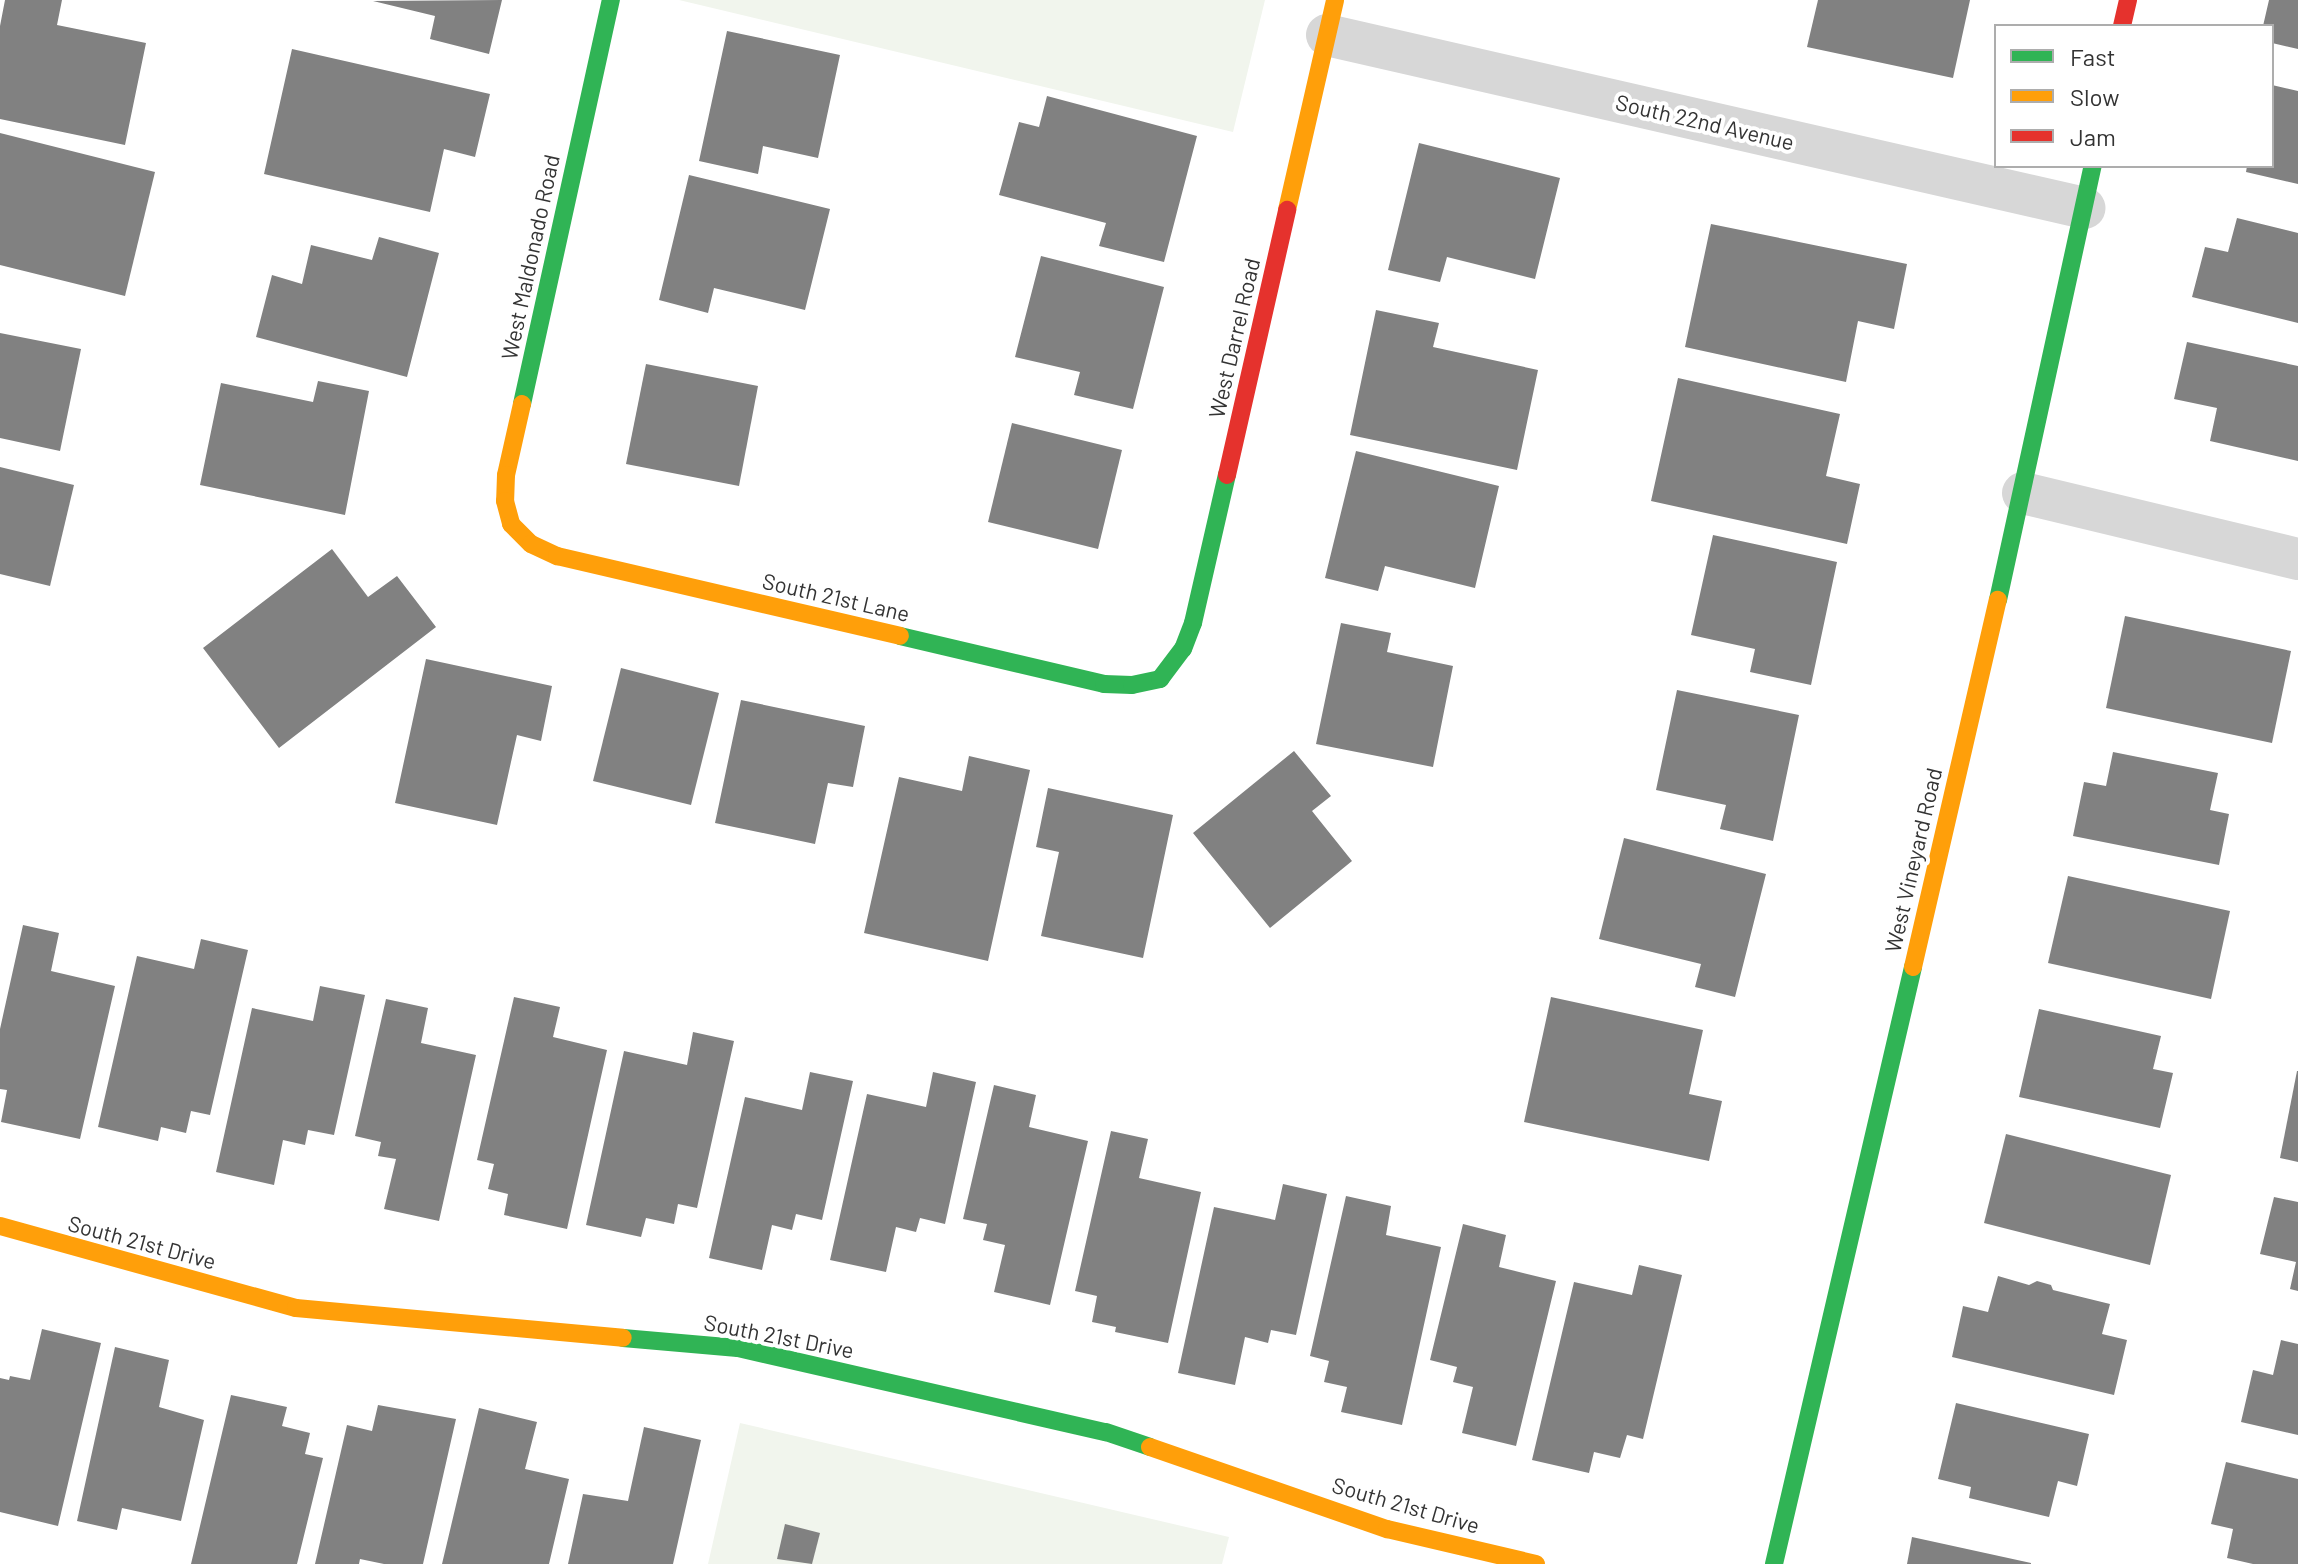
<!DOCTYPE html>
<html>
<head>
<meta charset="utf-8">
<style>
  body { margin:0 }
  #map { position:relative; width:2298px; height:1564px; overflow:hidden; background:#fff; font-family:Barlow,sans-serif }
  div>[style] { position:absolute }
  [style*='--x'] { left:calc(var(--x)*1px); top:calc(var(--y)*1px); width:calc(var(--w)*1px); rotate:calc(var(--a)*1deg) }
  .green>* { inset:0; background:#f1f5ed }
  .building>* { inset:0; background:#818181 }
  .street>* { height:42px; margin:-21px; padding:0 21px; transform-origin:21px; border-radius:21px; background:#d7d7d7 }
  .fast>* { height:18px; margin:-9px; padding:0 9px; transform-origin:9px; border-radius:9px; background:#30b455 }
  .slow>* { height:18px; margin:-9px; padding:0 9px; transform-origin:9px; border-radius:9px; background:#ff9f0a }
  .jam>* { height:18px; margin:-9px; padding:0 9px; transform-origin:9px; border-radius:9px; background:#e5322d }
  span { translate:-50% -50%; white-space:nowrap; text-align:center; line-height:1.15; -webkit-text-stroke:8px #fff; paint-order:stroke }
  .street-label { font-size:22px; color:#333 }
  .legend { position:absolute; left:1994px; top:24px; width:280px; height:144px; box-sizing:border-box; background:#fff; border:2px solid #adadad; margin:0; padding:10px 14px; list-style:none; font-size:24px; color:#333 }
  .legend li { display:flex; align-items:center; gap:16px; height:40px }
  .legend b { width:40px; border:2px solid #adadad }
</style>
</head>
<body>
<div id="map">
  <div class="green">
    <i style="clip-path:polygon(679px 0,1265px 0,1233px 132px)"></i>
    <i style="clip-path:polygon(740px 1423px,1229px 1537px,1222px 1564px,708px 1564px)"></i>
  </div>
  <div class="building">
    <i style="clip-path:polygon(5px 0,62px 0,57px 25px,146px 43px,125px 145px,0 119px,0 26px)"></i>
    <i style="clip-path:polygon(502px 0,489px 54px,430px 39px,435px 16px,373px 1px)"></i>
    <i style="clip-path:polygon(1818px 0,1970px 0,1953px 78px,1807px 47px)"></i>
    <i style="clip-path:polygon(2269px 0,2298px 0,2298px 49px,2272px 43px,2272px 26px,2263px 26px)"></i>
    <i style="clip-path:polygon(727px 31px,840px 55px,818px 158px,763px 146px,758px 174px,699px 161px)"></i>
    <i style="clip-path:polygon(292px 49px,490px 94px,475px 157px,444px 149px,430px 212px,264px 174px)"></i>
    <i style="clip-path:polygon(2272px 85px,2298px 91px,2298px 184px,2246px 172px,2247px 166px,2272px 166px)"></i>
    <i style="clip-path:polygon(1047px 96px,1197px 136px,1164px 262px,1099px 246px,1106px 223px,999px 195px,1019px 122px,1039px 127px)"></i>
    <i style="clip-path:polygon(0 133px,155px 172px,125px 296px,0 265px)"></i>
    <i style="clip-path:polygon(1419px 143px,1560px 178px,1535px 279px,1447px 257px,1440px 282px,1388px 270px)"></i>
    <i style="clip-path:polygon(689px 175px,830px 209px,805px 310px,714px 288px,708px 313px,659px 300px)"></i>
    <i style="clip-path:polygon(2237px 218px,2298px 233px,2298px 323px,2192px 297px,2205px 247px,2228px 252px)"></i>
    <i style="clip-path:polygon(1711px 224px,1907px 264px,1894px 329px,1858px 321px,1846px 382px,1685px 347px)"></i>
    <i style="clip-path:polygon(379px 237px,439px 253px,407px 377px,256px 337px,272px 275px,302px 284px,311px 245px,372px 260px)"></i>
    <i style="clip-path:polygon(1041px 256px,1164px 287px,1133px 409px,1074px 395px,1080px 372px,1015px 357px)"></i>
    <i style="clip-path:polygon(1376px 310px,1439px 323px,1433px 347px,1538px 370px,1517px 470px,1350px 435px)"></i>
    <i style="clip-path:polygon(0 333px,81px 349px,60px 451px,0 438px)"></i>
    <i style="clip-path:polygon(2187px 342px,2298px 366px,2298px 461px,2210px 441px,2217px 408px,2174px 399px)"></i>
    <i style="clip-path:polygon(646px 364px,758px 386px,739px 486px,626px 464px)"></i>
    <i style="clip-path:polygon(1678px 378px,1840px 414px,1826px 476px,1860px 484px,1847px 544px,1651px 501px)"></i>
    <i style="clip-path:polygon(318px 381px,369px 391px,345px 515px,200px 485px,221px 383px,313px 402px)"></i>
    <i style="clip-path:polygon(1012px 423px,1122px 450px,1098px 549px,988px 522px)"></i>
    <i style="clip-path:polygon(1356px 451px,1499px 486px,1475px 588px,1385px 566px,1378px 591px,1325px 578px)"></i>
    <i style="clip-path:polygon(0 467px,74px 485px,50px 586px,0 574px)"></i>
    <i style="clip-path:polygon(1713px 535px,1837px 562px,1811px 685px,1750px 672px,1755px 649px,1691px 635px)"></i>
    <i style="clip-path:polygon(332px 549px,368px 597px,397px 576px,436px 627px,279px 748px,203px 648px)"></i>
    <i style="clip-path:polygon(2125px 616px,2291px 651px,2272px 743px,2106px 708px)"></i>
    <i style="clip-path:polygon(1341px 623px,1391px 633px,1387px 652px,1453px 666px,1433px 767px,1316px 744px)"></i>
    <i style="clip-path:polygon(426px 659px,552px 686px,541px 741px,517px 735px,497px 825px,395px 803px)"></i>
    <i style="clip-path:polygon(621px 668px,719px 693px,691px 805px,593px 781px)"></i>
    <i style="clip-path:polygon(1677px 690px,1799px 715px,1773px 841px,1720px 829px,1726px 805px,1656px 790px)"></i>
    <i style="clip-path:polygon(741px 700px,865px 726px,853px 787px,828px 783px,815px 844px,715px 823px)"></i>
    <i style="clip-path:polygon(1294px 751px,1331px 796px,1312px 811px,1352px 861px,1270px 928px,1193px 833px)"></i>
    <i style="clip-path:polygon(2113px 752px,2218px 773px,2210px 810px,2229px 814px,2219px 865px,2073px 836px,2084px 782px,2106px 786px)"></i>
    <i style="clip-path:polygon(969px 756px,1030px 770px,988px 961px,864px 933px,899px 777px,962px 791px)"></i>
    <i style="clip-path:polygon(1048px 788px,1173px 815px,1143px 958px,1041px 936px,1059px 852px,1036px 847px)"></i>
    <i style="clip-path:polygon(1624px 838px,1766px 874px,1735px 997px,1695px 987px,1701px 964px,1599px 939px)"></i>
    <i style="clip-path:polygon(2068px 876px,2230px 911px,2211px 999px,2048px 963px)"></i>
    <i style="clip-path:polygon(23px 925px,59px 933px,51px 971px,115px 986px,80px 1139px,1px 1122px,7px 1090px,0 1089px,0 1029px)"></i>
    <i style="clip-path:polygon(201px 939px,248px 950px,210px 1115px,191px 1111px,186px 1133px,161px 1127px,158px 1141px,98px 1127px,137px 956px,194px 969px)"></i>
    <i style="clip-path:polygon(320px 986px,365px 995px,334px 1135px,308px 1130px,305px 1145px,283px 1140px,274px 1185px,216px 1172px,252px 1008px,313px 1021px)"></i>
    <i style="clip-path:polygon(514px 997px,560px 1007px,553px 1037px,607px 1050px,567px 1229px,504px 1215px,508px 1194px,488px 1189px,494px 1164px,477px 1160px)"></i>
    <i style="clip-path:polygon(1551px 997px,1703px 1030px,1689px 1094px,1722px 1101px,1709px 1161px,1524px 1122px)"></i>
    <i style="clip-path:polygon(386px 999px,428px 1008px,421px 1043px,476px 1055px,439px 1221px,384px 1209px,396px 1159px,378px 1156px,381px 1142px,355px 1136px)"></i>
    <i style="clip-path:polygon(2039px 1009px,2161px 1036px,2153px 1069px,2173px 1073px,2160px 1128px,2019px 1097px)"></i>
    <i style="clip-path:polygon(693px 1032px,734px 1041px,697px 1208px,678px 1204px,674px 1224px,646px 1218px,641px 1237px,586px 1225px,624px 1051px,687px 1065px)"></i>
    <i style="clip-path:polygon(2297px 1071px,2298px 1071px,2298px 1162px,2280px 1158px)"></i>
    <i style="clip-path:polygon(810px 1072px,853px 1081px,822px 1220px,796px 1214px,792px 1230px,772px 1225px,762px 1270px,709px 1258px,745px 1097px,802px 1110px)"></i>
    <i style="clip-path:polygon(933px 1072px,976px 1082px,945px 1224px,920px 1218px,916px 1232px,896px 1227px,886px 1272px,830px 1260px,867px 1094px,926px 1107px)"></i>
    <i style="clip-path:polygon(994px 1085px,1036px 1095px,1029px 1127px,1088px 1141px,1050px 1305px,994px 1292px,1005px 1245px,983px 1240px,987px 1224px,963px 1219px)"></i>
    <i style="clip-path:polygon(1111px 1131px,1148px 1139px,1139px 1178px,1201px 1192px,1168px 1343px,1115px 1332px,1116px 1327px,1092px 1322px,1097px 1296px,1075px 1291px)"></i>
    <i style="clip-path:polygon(2006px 1134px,2171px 1175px,2150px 1265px,1984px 1223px)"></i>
    <i style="clip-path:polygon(1283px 1184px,1327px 1194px,1296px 1335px,1271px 1330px,1268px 1343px,1245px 1337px,1235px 1385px,1178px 1373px,1214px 1207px,1275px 1220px)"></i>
    <i style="clip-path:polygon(1346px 1196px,1391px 1206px,1386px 1235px,1441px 1247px,1402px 1425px,1341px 1412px,1347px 1387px,1324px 1382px,1329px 1361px,1310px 1356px)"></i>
    <i style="clip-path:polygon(2274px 1197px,2298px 1202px,2298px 1291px,2290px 1289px,2296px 1262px,2260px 1254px)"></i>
    <i style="clip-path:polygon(1463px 1224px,1506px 1235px,1499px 1267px,1556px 1281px,1516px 1446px,1462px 1433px,1473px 1387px,1453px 1382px,1457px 1367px,1430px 1360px)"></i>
    <i style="clip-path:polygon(1639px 1265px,1682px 1275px,1643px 1439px,1627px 1435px,1620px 1458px,1594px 1452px,1589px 1473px,1532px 1460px,1574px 1282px,1632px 1295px)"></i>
    <i style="clip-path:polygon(1998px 1276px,2029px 1285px,2037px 1281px,2051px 1285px,2053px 1290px,2110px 1304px,2102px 1334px,2127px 1340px,2114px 1395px,1952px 1357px,1963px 1306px,1988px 1312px)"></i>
    <i style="clip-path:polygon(42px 1329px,101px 1343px,58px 1526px,0 1512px,0 1378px,9px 1380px,10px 1376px,30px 1380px)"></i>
    <i style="clip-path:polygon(2281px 1340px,2298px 1344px,2298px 1435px,2241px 1422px,2253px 1370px,2273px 1375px)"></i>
    <i style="clip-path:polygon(115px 1347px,169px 1360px,159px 1407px,204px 1420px,181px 1521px,122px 1508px,117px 1530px,77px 1521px)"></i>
    <i style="clip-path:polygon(231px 1395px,287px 1407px,282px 1426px,310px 1433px,305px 1454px,323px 1458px,297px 1564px,191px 1564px)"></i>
    <i style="clip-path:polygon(1956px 1403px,2089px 1434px,2077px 1486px,2058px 1481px,2049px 1517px,1969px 1498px,1971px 1487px,1938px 1479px)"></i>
    <i style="clip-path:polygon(378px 1405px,456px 1419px,423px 1564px,384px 1564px,360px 1559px,359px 1564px,315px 1564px,347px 1425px,372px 1431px)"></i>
    <i style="clip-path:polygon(479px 1408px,537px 1422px,525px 1469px,569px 1479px,549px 1564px,442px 1564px)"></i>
    <i style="clip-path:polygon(644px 1427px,701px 1440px,673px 1564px,568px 1564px,583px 1494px,628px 1501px)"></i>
    <i style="clip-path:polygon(2226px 1462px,2298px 1479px,2298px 1564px,2253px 1564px,2227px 1558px,2233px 1529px,2211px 1524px)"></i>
    <i style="clip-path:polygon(785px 1524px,820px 1533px,812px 1564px,777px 1559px)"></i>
    <i style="clip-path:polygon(1912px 1537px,2031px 1563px,2031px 1564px,1907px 1564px)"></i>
  </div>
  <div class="street">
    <i style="--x:1327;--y:35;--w:777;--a:12.87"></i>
    <i style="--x:2023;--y:493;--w:283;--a:13.5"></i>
  </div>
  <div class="fast">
    <i style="--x:522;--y:404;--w:414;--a:-77.6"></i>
    <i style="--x:1998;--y:600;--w:444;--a:-77.7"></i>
    <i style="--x:900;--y:636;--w:210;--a:13.2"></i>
    <i style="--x:1104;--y:684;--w:28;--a:2"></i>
    <i style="--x:1132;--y:685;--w:29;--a:-12"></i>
    <i style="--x:1160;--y:679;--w:38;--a:-53"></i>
    <i style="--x:1183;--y:649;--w:28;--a:-69"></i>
    <i style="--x:1193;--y:623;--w:152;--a:-77.1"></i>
    <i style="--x:623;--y:1338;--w:115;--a:5"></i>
    <i style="--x:738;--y:1348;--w:377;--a:12.9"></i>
    <i style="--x:1106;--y:1432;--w:46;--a:18.8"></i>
    <i style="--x:1774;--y:1564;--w:613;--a:-76.89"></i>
  </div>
  <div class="slow">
    <i style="--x:1287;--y:210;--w:215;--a:-77.1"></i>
    <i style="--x:522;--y:404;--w:73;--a:102.7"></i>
    <i style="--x:506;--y:475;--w:26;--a:92"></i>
    <i style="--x:505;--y:501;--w:24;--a:75"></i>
    <i style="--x:511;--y:524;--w:28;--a:45"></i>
    <i style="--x:531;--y:544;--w:29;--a:25"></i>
    <i style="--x:557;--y:556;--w:352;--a:13.1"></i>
    <i style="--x:1913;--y:967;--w:377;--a:-77"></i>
    <i style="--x:0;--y:1226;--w:307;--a:15.5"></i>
    <i style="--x:296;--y:1308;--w:328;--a:5.2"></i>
    <i style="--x:1150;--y:1447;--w:251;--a:19.1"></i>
    <i style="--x:1387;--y:1529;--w:153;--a:13.2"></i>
  </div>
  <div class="jam">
    <i style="--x:2122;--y:26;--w:27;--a:-77"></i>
    <i style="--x:1227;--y:475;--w:272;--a:-77.2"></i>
  </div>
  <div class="street-label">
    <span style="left:1705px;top:122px;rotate:13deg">South 22nd Avenue</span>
    <span style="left:530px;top:257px;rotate:-78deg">West Maldonado Road</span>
    <span style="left:1234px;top:338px;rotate:-77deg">West Darrel Road</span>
    <span style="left:836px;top:597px;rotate:13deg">South 21st Lane</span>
    <span style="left:1913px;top:860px;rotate:-77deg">West Vineyard Road</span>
    <span style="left:142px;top:1242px;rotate:15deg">South 21st Drive</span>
    <span style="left:779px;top:1336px;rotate:11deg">South 21st Drive</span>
    <span style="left:1406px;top:1505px;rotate:16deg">South 21st Drive</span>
  </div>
  <ul class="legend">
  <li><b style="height:10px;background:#30b455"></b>Fast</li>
  <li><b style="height:10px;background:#ff9f0a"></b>Slow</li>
  <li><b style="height:10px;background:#e5322d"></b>Jam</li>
  </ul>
</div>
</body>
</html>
